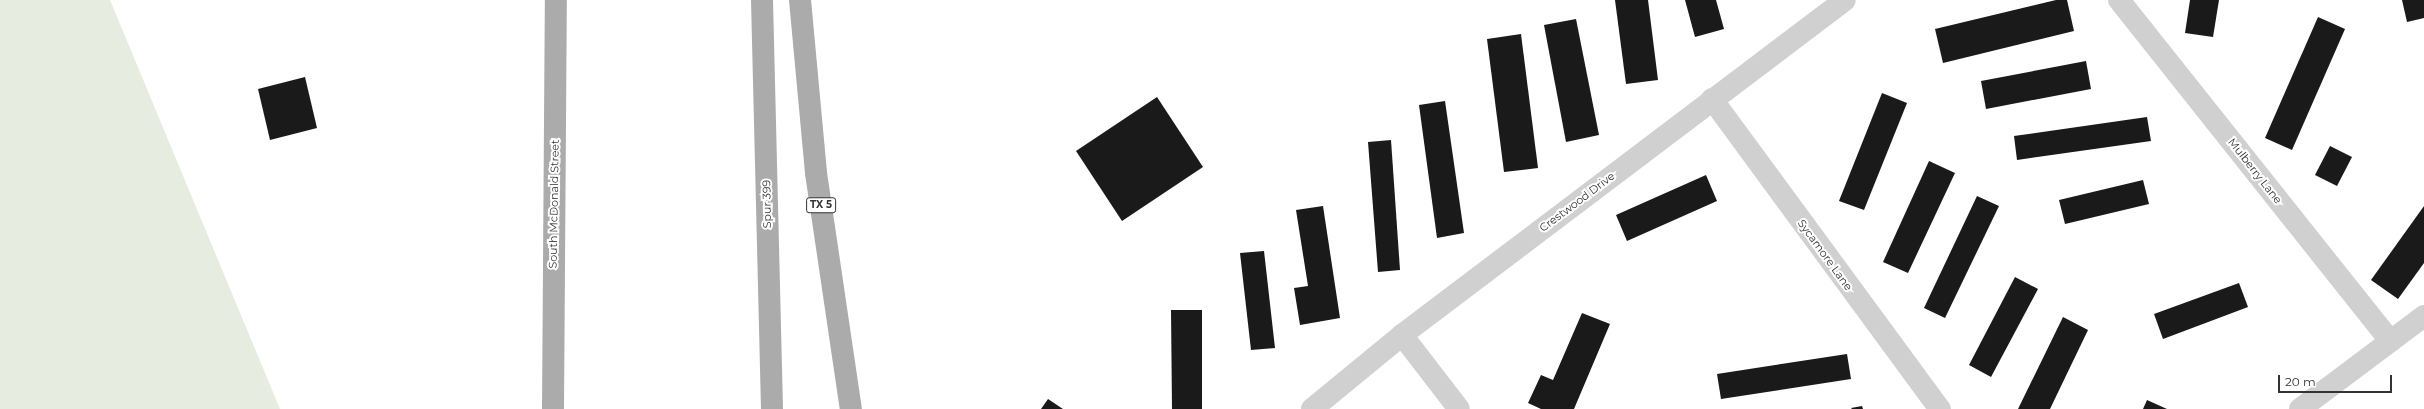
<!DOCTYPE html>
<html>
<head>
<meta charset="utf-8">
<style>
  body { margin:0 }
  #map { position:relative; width:2424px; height:409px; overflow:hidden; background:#fff; font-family:Montserrat,sans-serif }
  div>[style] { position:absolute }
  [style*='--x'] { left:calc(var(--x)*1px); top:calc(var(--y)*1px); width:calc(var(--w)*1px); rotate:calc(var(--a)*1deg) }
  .green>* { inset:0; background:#e6ecdf }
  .building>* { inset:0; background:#1a1a1a }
  .minor>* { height:22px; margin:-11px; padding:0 11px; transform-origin:11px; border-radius:11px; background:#d0d0d0 }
  .major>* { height:22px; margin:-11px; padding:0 11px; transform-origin:11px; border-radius:11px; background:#ababab }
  span { translate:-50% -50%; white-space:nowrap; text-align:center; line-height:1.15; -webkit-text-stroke:4px #fff; paint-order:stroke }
  .shield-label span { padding:1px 3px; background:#fff; border:1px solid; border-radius:3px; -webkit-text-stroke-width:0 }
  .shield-label { font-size:10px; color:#333; font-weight:700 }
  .street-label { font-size:11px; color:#333 }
  .scale { position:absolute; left:2278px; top:375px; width:114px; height:18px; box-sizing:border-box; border:2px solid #333; border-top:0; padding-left:5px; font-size:12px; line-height:14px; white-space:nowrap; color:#333; -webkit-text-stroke:3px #fff; paint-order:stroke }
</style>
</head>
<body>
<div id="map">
  <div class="green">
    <i style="clip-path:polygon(0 0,110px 0,280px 409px,0 409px)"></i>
  </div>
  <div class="building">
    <i style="clip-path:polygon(1615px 0,1648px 0,1658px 80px,1626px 84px)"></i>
    <i style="clip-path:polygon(1685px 0,1716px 0,1724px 29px,1695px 37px)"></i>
    <i style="clip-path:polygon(2056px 0,2067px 0,2074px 31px,1943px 63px,1935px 29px)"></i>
    <i style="clip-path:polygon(2190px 0,2219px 0,2213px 37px,2185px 33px)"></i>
    <i style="clip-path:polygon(2402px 0,2424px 0,2424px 18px,2407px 22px)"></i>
    <i style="clip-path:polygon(2318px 17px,2345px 29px,2292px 150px,2265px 138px)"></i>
    <i style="clip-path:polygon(1576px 19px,1599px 135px,1566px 142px,1544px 25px)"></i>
    <i style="clip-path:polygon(1521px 34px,1538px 168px,1504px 172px,1487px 39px)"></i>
    <i style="clip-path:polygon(2086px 61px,2091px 89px,1986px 109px,1981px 81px)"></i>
    <i style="clip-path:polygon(305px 77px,317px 128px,270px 140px,258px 89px)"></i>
    <i style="clip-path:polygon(1882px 93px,1907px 103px,1864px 210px,1839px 201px)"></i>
    <i style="clip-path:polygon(1157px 97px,1203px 167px,1122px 221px,1076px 151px)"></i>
    <i style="clip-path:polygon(1445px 101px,1464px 233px,1437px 238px,1419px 105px)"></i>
    <i style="clip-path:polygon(2147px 117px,2151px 141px,2017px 160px,2014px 136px)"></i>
    <i style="clip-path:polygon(1391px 140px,1400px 270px,1378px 272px,1368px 142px)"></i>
    <i style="clip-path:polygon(2330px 146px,2352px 157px,2337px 186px,2315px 175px)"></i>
    <i style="clip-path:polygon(1929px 161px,1955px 173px,1908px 273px,1883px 262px)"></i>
    <i style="clip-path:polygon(1706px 175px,1717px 201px,1627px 241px,1616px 215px)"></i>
    <i style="clip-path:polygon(2143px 180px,2149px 204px,2065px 224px,2059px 200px)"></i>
    <i style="clip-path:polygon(1977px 196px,1999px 206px,1945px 318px,1924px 308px)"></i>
    <i style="clip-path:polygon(1323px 206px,1340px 318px,1300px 325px,1294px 288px,1308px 286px,1296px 210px)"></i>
    <i style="clip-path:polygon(2424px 206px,2424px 263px,2398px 299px,2371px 280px)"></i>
    <i style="clip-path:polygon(1264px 251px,1275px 348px,1251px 350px,1240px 253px)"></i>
    <i style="clip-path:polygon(2015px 277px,2038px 289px,1991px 377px,1969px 365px)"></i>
    <i style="clip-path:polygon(2239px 283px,2248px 307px,2163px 339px,2154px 314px)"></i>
    <i style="clip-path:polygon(1171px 310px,1202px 310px,1202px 409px,1172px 409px)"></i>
    <i style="clip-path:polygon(1582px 313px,1610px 324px,1574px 409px,1541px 409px,1528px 403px,1541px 375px,1553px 380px)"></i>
    <i style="clip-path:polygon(2063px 317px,2088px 330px,2050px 409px,2018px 409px)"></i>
    <i style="clip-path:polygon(1847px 354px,1851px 379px,1721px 399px,1717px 374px)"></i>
    <i style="clip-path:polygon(1048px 399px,1063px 409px,1041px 409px)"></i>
    <i style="clip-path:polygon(2147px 400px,2167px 409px,2143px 409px)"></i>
    <i style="clip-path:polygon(1862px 406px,1863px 409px,1852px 409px,1851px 408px)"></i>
  </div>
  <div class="minor">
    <i style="--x:2119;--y:0;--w:436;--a:51.5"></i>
    <i style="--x:1712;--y:99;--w:385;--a:53.7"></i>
    <i style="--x:1402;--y:335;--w:93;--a:52.4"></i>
    <i style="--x:1312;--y:409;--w:117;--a:-39.4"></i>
    <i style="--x:1402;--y:335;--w:555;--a:-37.1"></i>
    <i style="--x:2300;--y:409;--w:155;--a:-36.9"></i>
  </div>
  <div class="major">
    <i style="--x:762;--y:0;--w:409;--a:88.6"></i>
    <i style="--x:800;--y:0;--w:174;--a:84.7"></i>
    <i style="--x:816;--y:173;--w:239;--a:81.6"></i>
    <i style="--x:553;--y:409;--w:409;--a:-89.6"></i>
  </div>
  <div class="shield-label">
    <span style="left:821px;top:205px">TX 5</span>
  </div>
  <div class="street-label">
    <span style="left:2255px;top:171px;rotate:52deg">Mulberry Lane</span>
    <span style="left:1577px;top:202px;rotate:-37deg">Crestwood Drive</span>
    <span style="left:554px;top:204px;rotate:-89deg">South McDonald Street</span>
    <span style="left:767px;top:204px;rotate:-91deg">Spur 399</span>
    <span style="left:1825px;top:255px;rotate:54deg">Sycamore Lane</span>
  </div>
  <div class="scale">20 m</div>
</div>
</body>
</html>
